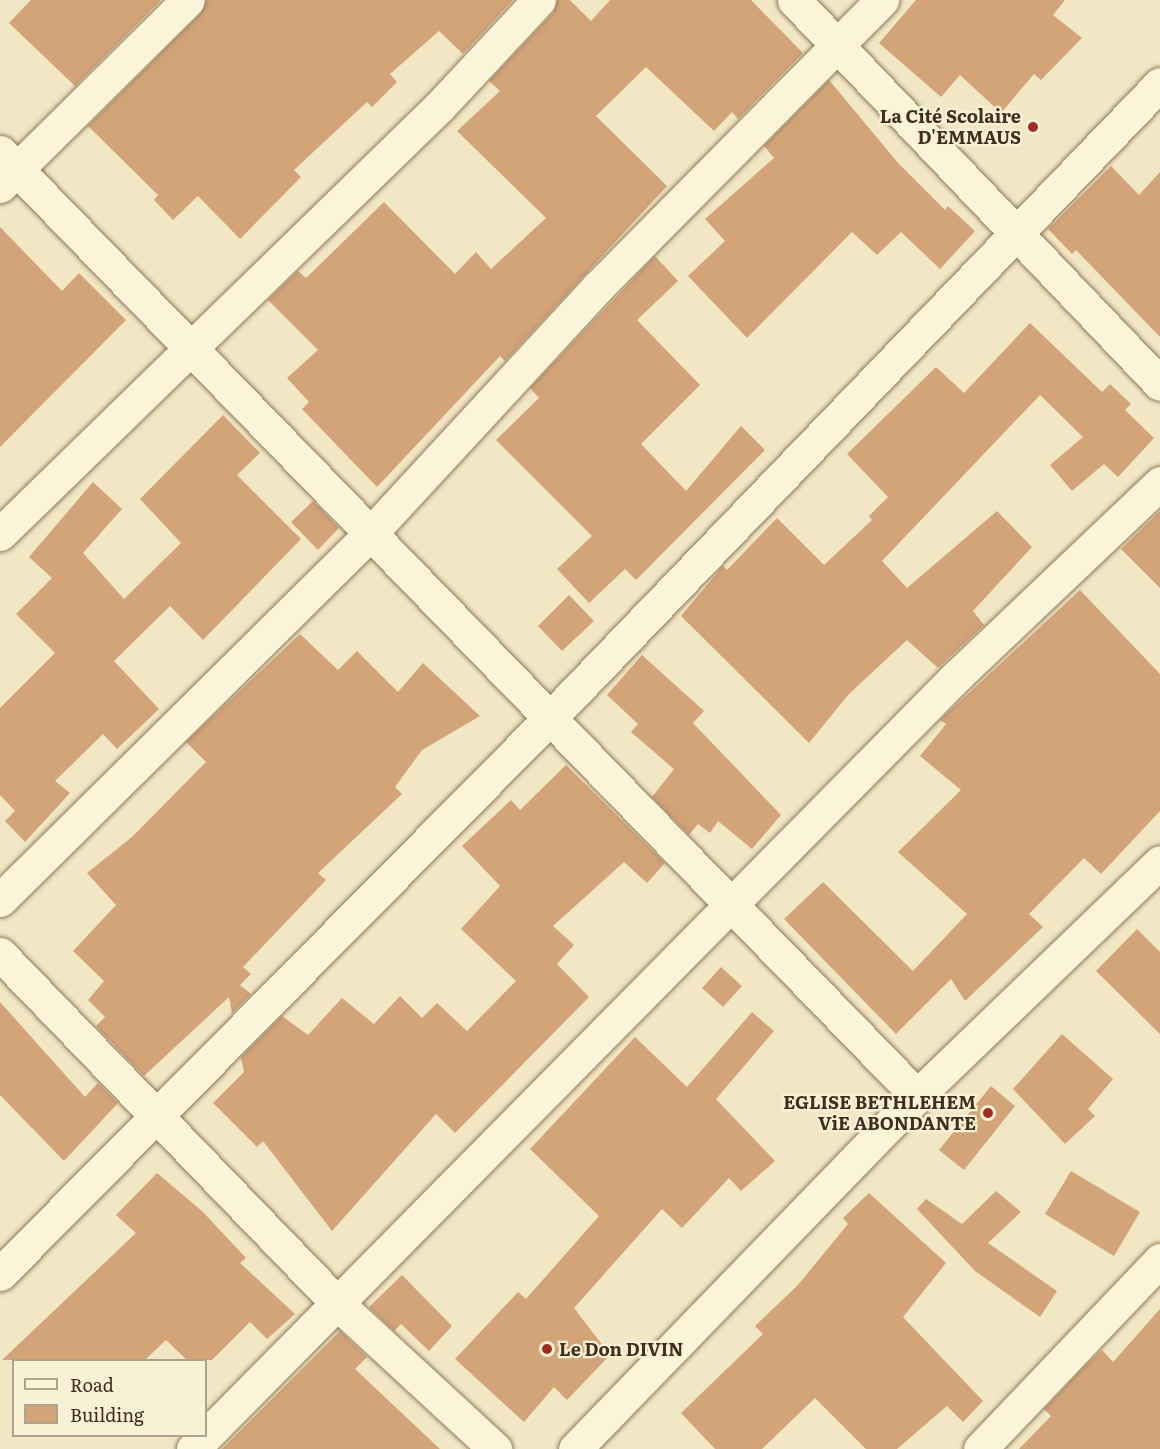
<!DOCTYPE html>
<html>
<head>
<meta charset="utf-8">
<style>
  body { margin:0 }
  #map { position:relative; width:1160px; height:1449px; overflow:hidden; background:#f2e7c5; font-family:Literata,serif }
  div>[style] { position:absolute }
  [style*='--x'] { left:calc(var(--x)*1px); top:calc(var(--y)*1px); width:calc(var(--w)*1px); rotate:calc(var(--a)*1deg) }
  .building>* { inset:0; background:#d3a478 }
  .roads { filter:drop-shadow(0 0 2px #8f7959) drop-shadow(0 0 2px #8f7959) }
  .minor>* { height:33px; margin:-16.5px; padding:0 16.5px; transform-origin:16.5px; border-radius:16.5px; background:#fbf4d9 }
  .dots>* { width:16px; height:16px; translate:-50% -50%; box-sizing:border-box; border:3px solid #f8f1d5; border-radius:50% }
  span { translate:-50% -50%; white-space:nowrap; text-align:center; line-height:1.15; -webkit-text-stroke:4.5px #f8f1d5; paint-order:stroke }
  .poi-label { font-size:18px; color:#3e2f1e; font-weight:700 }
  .right { translate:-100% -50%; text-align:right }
  .left { translate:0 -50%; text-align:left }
  .legend { position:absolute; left:12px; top:1359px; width:195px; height:78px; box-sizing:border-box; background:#f8f1d5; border:2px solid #aea38c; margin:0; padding:8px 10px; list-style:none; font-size:18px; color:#3e2f1e }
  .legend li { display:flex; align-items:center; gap:12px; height:30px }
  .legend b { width:30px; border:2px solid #aea38c }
</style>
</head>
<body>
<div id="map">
  <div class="building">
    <i style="clip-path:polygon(31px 0,161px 0,75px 86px,9px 23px)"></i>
    <i style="clip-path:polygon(206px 0,513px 0,463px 54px,439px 31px,390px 74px,397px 82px,372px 107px,367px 102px,294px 170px,301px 177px,240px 239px,198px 196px,173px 220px,154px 200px,158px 195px,88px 126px,201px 13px)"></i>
    <i style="clip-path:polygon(557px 0,570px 0,591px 21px,610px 0,751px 0,803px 53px,738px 119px,732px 112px,714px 131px,646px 67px,596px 116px,667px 186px,505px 361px,500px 356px,377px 487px,302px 409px,309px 402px,287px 378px,318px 350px,268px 300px,298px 271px,306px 278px,384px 202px,455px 274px,476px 252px,491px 269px,546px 218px,457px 131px,500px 91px,489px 81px,553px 13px)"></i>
    <i style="clip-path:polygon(916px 0,1065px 0,1053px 15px,1082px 38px,1041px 80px,1034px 74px,1001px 113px,960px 75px,941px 97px,879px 43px)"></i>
    <i style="clip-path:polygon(829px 80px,899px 164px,945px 210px,948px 206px,975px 231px,940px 269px,901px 232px,877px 255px,852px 232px,747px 338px,688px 276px,725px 241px,705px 219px,774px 158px,764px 146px)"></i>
    <i style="clip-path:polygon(1111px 166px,1139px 195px,1160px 172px,1160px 337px,1076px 250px,1072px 254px,1048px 229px)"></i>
    <i style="clip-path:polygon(0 227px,62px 291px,79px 273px,126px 320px,0 447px)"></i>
    <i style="clip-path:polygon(655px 256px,678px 281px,637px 320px,700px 385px,641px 444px,686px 491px,741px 426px,765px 450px,636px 580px,625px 569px,589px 603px,557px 569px,592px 536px,496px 440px,539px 398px,530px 388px)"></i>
    <i style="clip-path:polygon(1030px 323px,1102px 392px,1110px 384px,1131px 404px,1125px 410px,1154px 438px,1118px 477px,1104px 464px,1072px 491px,1050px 465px,1083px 437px,1040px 395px,882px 561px,907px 588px,997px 511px,1032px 547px,973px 611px,984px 625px,938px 668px,907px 640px,849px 694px,809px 743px,681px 616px,723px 566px,727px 570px,777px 518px,824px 565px,872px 520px,869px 516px,888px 497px,847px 454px,936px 367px,964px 393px)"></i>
    <i style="clip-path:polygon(223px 415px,260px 453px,237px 475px,301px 539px,203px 640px,170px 606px,114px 661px,159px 709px,117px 749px,103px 734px,55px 781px,70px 793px,25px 842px,5px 821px,15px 811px,0 795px,0 708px,55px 653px,16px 614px,52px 578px,29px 557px,93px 482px,122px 509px,83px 553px,124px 599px,181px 543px,140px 499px)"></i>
    <i style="clip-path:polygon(313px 501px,339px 528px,318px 550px,291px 522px)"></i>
    <i style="clip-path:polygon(1160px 511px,1160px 588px,1121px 549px)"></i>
    <i style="clip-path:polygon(1080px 590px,1160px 674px,1160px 811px,1101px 874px,1084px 858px,1029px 914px,1043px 927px,965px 1001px,951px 979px,896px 1034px,784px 919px,823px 882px,913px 971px,967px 914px,898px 852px,961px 790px,920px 756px,946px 724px,940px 720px)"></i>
    <i style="clip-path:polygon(569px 595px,594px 621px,562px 651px,538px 626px)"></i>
    <i style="clip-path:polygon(300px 634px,338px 670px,357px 651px,398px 692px,423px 663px,480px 716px,422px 750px,395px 787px,402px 794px,318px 873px,326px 880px,243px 967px,251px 974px,240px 985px,251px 994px,232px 1013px,229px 997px,144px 1076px,96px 1026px,105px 1017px,88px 1000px,104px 981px,73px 951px,116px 905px,87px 873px,132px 837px,206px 762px,186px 742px)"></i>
    <i style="clip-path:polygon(642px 655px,704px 711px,693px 723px,781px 815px,752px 849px,718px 821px,710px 833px,698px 824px,689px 835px,652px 797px,674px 769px,631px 732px,638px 724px,607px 695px)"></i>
    <i style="clip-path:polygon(566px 765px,665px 863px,647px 883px,624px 862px,553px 926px,574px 945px,557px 964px,589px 997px,455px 1133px,436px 1114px,332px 1231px,263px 1141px,257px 1147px,213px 1103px,244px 1072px,241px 1057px,282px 1016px,308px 1035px,342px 998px,374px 1024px,400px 996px,422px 1018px,437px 1003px,467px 1031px,516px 981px,461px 929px,500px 886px,462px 846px,511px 800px,520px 810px)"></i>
    <i style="clip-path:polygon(1137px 929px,1160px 952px,1160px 1034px,1096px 971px)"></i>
    <i style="clip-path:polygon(721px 967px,742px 986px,723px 1007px,702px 988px)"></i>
    <i style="clip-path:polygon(0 1002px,85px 1097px,98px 1083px,118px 1103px,64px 1161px,0 1095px)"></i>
    <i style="clip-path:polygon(752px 1012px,774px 1031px,716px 1099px,775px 1161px,741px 1191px,729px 1178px,682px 1228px,662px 1209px,574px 1308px,610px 1355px,567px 1400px,554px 1387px,524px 1422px,455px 1359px,518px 1292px,526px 1299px,599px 1216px,530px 1149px,635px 1037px,687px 1087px)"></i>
    <i style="clip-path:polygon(1062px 1034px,1113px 1079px,1088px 1109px,1095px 1116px,1065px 1144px,1013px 1089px)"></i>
    <i style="clip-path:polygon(991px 1086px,1015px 1106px,964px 1170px,939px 1150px)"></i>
    <i style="clip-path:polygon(1071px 1171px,1140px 1212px,1114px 1256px,1045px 1214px)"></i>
    <i style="clip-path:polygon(157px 1173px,203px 1212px,246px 1258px,240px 1263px,295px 1314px,267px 1339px,250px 1322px,212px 1360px,187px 1360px,166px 1340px,145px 1360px,2px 1360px,136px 1233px,116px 1215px)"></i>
    <i style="clip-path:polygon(996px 1191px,1021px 1212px,988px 1243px,1057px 1291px,1040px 1317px,975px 1271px,917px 1209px,926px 1199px,962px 1224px)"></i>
    <i style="clip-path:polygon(869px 1193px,946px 1263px,903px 1317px,983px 1401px,963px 1422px,947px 1406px,897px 1449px,866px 1449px,815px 1398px,762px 1449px,715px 1449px,681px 1413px,763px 1334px,755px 1326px,797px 1286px,848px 1224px,843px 1218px)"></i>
    <i style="clip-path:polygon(402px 1275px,452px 1326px,429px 1351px,401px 1324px,394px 1331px,369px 1307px)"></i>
    <i style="clip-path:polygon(1160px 1309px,1160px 1449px,1019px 1449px,1051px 1416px,1044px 1409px,1085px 1366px,1102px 1350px,1113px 1362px)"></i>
    <i style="clip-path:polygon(340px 1331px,367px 1357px,355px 1369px,440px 1449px,222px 1449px)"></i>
  </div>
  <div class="roads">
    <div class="minor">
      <i style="--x:794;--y:0;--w:530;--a:46.37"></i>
      <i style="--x:0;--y:152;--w:1316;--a:45.83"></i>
      <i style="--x:0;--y:186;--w:264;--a:-44.7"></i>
      <i style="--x:0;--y:534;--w:614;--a:-44.21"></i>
      <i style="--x:440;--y:106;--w:145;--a:-47"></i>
      <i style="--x:0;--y:900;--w:520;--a:-44.69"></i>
      <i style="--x:370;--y:534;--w:336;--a:-47.3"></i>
      <i style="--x:598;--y:287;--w:404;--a:-45.3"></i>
      <i style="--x:0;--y:954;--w:487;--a:46"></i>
      <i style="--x:338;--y:1304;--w:214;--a:42.7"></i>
      <i style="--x:0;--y:1274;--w:783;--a:-45.31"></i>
      <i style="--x:551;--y:717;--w:878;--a:-46.11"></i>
      <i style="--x:193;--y:1449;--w:1088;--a:-45.34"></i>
      <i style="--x:958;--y:675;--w:279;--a:-43.5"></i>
      <i style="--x:575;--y:1449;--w:492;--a:-45.9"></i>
      <i style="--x:917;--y:1096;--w:337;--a:-43.9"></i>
      <i style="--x:980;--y:1449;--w:261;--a:-46.4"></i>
    </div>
  </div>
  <div class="dots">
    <i style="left:1033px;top:127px;background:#a32b24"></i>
    <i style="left:988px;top:1113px;background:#a32b24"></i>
    <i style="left:547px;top:1349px;background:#a32b24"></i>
  </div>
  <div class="poi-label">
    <span class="right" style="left:1021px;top:127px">La Cité Scolaire<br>D'EMMAUS</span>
    <span class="right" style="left:976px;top:1113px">EGLISE BETHLEHEM<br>ViE ABONDANTE</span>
    <span class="left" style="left:559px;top:1349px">Le Don DIVIN</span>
  </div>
  <ul class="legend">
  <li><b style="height:8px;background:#fbf4d9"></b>Road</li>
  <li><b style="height:16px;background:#d3a478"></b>Building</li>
  </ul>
</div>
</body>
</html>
